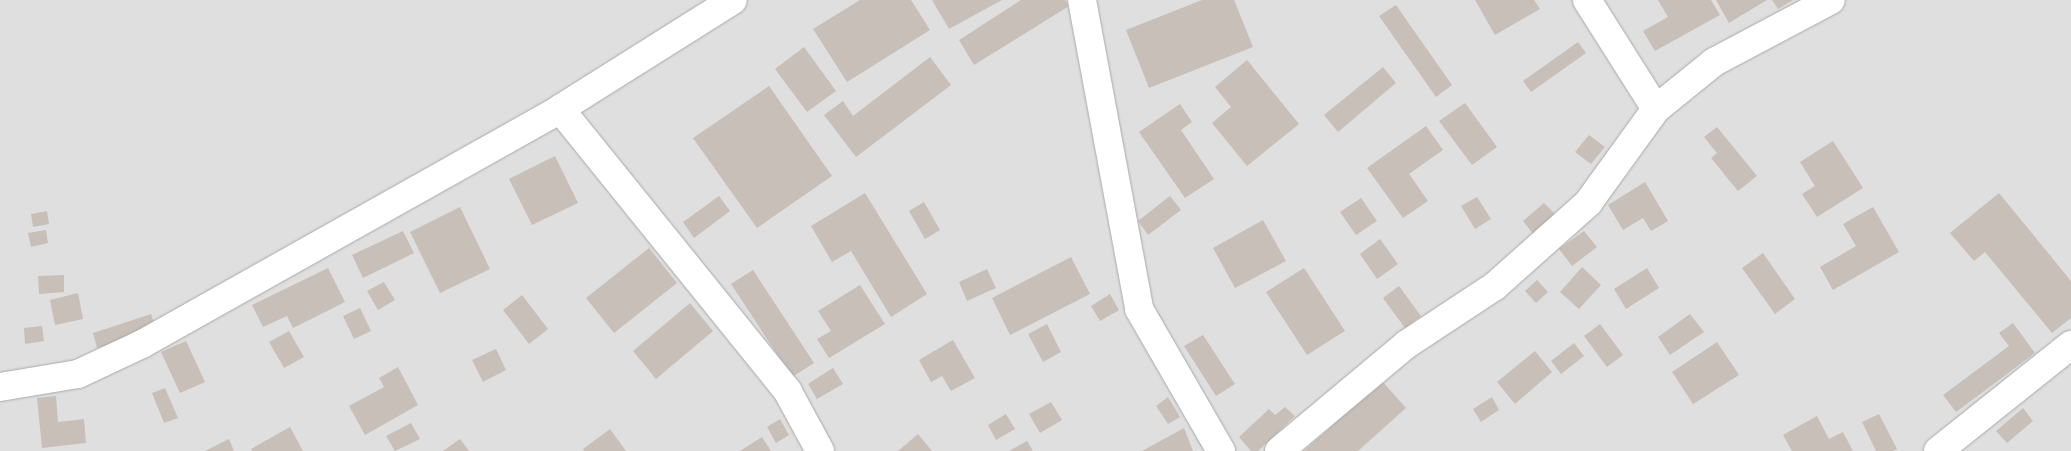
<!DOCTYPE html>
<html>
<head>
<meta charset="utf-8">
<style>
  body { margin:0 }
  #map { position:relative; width:2071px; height:451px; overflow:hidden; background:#f2efe9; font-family:"Fira Sans Condensed",sans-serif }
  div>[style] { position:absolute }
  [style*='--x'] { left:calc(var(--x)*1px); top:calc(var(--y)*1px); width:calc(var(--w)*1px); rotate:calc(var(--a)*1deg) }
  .residential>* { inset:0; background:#e0dfdf }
  .building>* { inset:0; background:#c7bfb8 }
  .roads { filter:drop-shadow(0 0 1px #a9a9a9) drop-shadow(0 0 1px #a9a9a9) }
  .minor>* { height:28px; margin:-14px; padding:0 14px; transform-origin:14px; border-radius:14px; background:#fff }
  span { translate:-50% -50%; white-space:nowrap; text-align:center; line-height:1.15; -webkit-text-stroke:5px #fff; paint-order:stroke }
</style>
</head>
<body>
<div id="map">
  <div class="residential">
    <i style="clip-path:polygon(0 0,2071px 0,2071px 451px,0 451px)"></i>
  </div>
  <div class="building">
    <i style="clip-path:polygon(860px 0,911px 0,930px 30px,847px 82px,813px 29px)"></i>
    <i style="clip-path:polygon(932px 0,1002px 0,949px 29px)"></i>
    <i style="clip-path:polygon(1021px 0,1065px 0,1069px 6px,974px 65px,959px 40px)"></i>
    <i style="clip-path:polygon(1202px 0,1234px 0,1253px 47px,1149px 88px,1126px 30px)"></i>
    <i style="clip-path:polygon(1475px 0,1534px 0,1540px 9px,1495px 35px)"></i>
    <i style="clip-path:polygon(1658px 0,1711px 0,1720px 15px,1655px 51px,1643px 31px,1668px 17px)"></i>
    <i style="clip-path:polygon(1716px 0,1767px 0,1729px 23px)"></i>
    <i style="clip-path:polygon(1772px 0,1793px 0,1778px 9px)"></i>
    <i style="clip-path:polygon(1396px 5px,1452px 85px,1436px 97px,1379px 16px)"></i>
    <i style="clip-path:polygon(1578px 42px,1586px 53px,1531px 92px,1523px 81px)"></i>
    <i style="clip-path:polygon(804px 47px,836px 91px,807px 112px,775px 69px)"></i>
    <i style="clip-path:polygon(930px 57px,951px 85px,856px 157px,824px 115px,843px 101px,853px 116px)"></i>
    <i style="clip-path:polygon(1247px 60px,1299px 124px,1247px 166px,1212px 123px,1231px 107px,1215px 87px)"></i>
    <i style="clip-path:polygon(1383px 67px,1396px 83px,1338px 132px,1324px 115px)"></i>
    <i style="clip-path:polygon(769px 86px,832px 176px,757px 228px,693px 138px)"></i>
    <i style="clip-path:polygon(1465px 103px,1497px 147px,1472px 165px,1439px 121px)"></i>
    <i style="clip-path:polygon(1180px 104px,1192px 122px,1181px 130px,1214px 179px,1185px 198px,1139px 132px)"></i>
    <i style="clip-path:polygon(1426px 126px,1443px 150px,1409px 174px,1428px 201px,1403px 218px,1367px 168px)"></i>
    <i style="clip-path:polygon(1717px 127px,1757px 176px,1738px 191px,1711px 158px,1717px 153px,1704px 137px)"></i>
    <i style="clip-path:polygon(1589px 135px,1605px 147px,1591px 164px,1575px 152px)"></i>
    <i style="clip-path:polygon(1833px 141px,1863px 188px,1817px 217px,1802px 194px,1815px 186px,1800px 162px)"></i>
    <i style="clip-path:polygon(555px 156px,578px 203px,532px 225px,509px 179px)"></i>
    <i style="clip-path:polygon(1645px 182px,1668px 221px,1651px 231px,1643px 218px,1623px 230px,1608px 205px)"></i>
    <i style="clip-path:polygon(865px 193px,927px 294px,891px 317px,851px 251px,832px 262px,811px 226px)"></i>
    <i style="clip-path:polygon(1999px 193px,2071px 281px,2071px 318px,2052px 333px,1985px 252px,1974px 261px,1950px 233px)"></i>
    <i style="clip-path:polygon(719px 196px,730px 211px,694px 238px,683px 222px)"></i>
    <i style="clip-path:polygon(1170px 196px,1181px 210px,1148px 235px,1138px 221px)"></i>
    <i style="clip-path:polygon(1477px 197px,1491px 219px,1475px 229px,1461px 206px)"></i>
    <i style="clip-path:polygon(1361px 198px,1377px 221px,1356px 235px,1340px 212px)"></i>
    <i style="clip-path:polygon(924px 202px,940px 230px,925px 239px,909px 211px)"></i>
    <i style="clip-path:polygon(1544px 203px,1557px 216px,1534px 235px,1523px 221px)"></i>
    <i style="clip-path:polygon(460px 207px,490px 269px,440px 293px,410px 232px)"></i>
    <i style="clip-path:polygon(1873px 207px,1899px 252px,1833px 290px,1820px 267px,1856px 246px,1843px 224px)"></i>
    <i style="clip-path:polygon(47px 211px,49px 224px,33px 227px,31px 214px)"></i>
    <i style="clip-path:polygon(1263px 220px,1286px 261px,1235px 288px,1213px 248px)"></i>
    <i style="clip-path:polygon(46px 230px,48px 243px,31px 247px,28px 233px)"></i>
    <i style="clip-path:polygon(403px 231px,414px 253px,363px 278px,352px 255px)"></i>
    <i style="clip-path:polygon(1584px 231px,1597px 247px,1572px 266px,1559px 249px)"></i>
    <i style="clip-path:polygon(1380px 239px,1398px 264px,1377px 279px,1360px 254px)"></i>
    <i style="clip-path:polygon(649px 248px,677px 283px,614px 333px,586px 298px)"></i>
    <i style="clip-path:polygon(1763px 253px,1795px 299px,1775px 314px,1742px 268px)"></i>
    <i style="clip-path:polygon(1071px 257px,1090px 294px,1010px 335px,992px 298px)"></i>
    <i style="clip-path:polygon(1582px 267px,1601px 285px,1579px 309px,1560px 292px)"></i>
    <i style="clip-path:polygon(328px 268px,345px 302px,293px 328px,287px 316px,263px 327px,252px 305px)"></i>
    <i style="clip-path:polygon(1304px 268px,1345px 331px,1307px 355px,1266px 292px)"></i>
    <i style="clip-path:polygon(1647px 268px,1659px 288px,1626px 309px,1614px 289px)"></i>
    <i style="clip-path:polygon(987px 269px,996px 288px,967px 301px,959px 282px)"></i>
    <i style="clip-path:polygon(753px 270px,814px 363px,792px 377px,731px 284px)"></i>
    <i style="clip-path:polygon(64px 275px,64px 292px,39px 294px,38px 276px)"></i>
    <i style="clip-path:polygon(1537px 280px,1548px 292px,1536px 303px,1525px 291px)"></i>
    <i style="clip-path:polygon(384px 282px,395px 300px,378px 310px,367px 291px)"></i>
    <i style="clip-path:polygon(860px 285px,885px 324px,829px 358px,817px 339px,831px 331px,818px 311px)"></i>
    <i style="clip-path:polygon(1399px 286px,1421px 316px,1405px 328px,1383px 298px)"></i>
    <i style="clip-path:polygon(78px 293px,83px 319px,55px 325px,50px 300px)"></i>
    <i style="clip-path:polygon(1110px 294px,1119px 310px,1100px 321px,1091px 306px)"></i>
    <i style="clip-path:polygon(522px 295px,548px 329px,529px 344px,503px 310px)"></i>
    <i style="clip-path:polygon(690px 303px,713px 331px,656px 379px,633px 351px)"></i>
    <i style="clip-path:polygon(360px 308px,371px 331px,354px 339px,343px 316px)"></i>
    <i style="clip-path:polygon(151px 314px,156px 329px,97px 348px,93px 333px)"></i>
    <i style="clip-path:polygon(1690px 314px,1704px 332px,1670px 355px,1658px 337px)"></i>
    <i style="clip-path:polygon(2013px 323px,2035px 353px,1956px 412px,1943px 395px,2009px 346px,1999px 333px)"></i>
    <i style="clip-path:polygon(1047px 324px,1061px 352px,1043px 362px,1028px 334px)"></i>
    <i style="clip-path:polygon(1600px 324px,1623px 355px,1607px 367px,1584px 336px)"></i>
    <i style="clip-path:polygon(42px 326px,44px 341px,25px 344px,24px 328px)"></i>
    <i style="clip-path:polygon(289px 331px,304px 357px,284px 368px,269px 342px)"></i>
    <i style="clip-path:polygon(1203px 335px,1235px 384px,1216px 396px,1184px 346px)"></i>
    <i style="clip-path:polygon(953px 340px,975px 378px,951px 391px,942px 376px,931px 382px,919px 360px)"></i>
    <i style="clip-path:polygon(186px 341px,205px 382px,180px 393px,161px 352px)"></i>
    <i style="clip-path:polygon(1717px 342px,1739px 375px,1693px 404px,1672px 372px)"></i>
    <i style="clip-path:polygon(1574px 343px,1584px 356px,1561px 374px,1551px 361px)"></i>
    <i style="clip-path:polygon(496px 349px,506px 370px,483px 382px,472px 360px)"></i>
    <i style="clip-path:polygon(1535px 351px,1552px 372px,1515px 404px,1497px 382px)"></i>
    <i style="clip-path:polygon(398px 367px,418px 405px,365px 435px,349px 406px,384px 387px,379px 378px)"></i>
    <i style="clip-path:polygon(833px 368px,843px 384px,817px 399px,808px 384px)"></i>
    <i style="clip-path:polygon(1382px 381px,1406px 408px,1358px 451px,1304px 451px)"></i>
    <i style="clip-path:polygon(165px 388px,178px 418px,164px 423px,152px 393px)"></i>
    <i style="clip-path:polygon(56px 396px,58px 422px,84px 419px,86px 443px,42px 448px,37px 398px)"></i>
    <i style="clip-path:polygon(1168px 397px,1180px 417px,1168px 424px,1156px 406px)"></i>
    <i style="clip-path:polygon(1492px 397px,1499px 410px,1481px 422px,1473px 409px)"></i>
    <i style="clip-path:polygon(1051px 402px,1062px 420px,1040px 433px,1029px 414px)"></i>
    <i style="clip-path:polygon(1285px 407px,1295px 416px,1258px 451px,1251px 451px,1239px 437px,1269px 409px,1275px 415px)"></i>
    <i style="clip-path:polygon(2023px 408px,2033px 421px,2007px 443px,1996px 431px)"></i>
    <i style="clip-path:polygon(1006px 414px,1015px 429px,996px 440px,988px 425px)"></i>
    <i style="clip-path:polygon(1879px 414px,1897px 449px,1893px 451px,1876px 451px,1862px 422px)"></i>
    <i style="clip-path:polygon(1817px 416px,1829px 439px,1843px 432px,1853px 451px,1792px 451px,1783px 435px)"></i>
    <i style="clip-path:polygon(780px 419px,789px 435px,776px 443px,767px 427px)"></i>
    <i style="clip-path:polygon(411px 423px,420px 439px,395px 451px,386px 436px)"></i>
    <i style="clip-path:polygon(290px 427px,303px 451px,252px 451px,251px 449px)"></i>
    <i style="clip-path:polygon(1184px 428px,1193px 451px,1142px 451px)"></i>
    <i style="clip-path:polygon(610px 429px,626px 451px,584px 451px,583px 449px)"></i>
    <i style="clip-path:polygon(918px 434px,932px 451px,898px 451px)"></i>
    <i style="clip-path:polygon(762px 437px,771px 451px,740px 451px)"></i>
    <i style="clip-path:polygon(229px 439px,234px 451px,205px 451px)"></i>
    <i style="clip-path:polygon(460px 439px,469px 451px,443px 451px)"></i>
    <i style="clip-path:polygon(1027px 441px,1033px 451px,1009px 451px)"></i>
  </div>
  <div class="roads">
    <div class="minor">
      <i style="--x:1082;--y:0;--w:314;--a:79.5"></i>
      <i style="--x:1139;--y:309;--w:164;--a:60"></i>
      <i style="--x:1587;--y:0;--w:129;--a:57.7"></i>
      <i style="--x:560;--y:109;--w:363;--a:51.1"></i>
      <i style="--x:788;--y:392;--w:67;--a:61.5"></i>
      <i style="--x:0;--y:387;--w:79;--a:-9.5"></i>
      <i style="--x:78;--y:374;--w:71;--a:-25.1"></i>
      <i style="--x:142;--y:344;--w:480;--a:-29.3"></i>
      <i style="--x:560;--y:109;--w:204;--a:-32.2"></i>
      <i style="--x:1279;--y:451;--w:167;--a:-39.9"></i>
      <i style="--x:1407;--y:344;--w:105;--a:-33.4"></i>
      <i style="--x:1495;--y:286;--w:125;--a:-41.7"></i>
      <i style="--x:1588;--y:203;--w:116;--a:-54.1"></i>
      <i style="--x:1656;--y:109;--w:75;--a:-39"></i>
      <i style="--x:1714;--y:62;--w:132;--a:-27.9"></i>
      <i style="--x:1938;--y:451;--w:170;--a:-38.6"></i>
    </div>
  </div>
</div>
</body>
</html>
